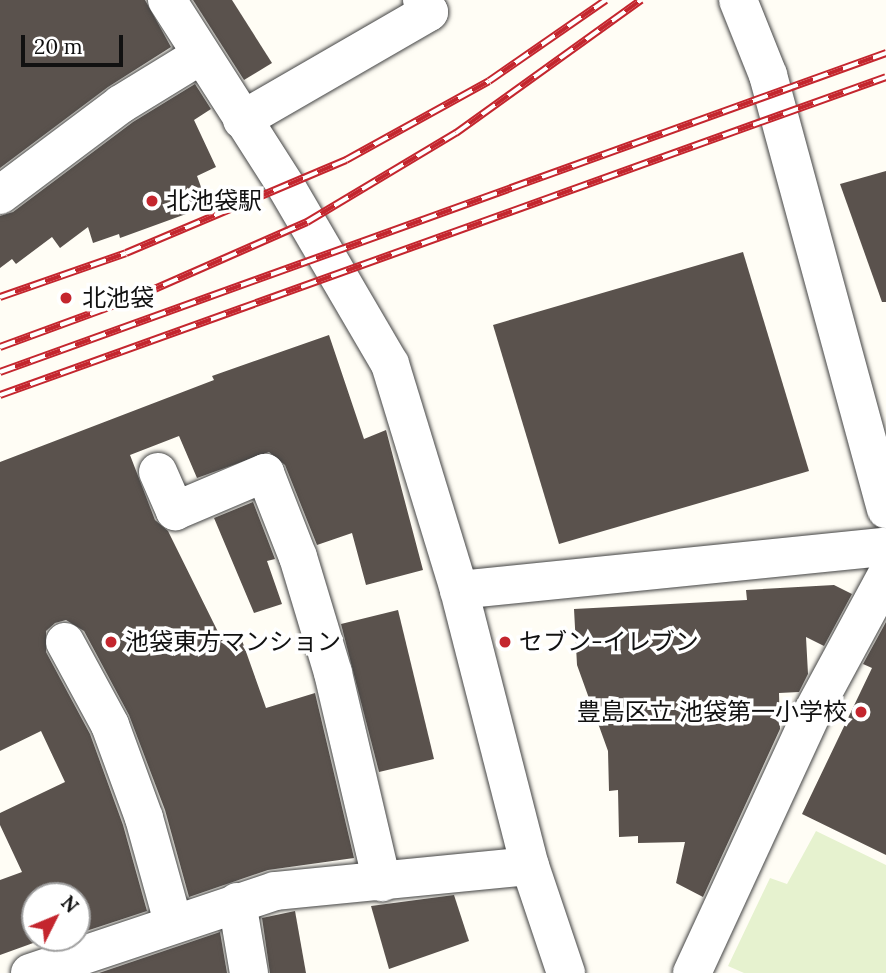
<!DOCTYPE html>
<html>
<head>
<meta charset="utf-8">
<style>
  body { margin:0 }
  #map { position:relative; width:886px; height:973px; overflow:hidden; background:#fffdf5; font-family:Lora,"Noto Sans JP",serif }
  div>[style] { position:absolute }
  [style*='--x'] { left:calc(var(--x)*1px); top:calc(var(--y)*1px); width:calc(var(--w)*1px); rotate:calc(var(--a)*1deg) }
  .pitch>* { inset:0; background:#e6f2cf }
  .building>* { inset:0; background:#5a524d }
  .roads { filter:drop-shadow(0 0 2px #444) drop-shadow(0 0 2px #444) }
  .minor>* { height:38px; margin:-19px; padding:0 19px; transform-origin:19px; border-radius:19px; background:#fff }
  .rail>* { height:8px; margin-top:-4px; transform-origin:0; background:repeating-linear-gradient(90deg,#fff 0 16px,#c4262e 0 32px); box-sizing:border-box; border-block:2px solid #c4262e }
  .dots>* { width:19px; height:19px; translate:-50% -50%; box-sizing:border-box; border:4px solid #fff; border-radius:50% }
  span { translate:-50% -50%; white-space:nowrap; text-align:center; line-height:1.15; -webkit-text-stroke:7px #fff; paint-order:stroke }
  .poi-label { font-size:24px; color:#111 }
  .left { translate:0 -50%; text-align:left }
  .right { translate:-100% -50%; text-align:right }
  .north { position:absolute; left:21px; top:882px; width:70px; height:70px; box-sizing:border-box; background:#fff; border:2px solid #a0a0a0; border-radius:50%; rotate:47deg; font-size:19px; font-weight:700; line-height:28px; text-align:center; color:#111 }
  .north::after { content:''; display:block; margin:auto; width:24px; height:32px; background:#c4262e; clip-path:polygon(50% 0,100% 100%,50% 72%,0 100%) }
  .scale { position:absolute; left:21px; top:35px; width:102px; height:32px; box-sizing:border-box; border:4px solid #111; border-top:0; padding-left:9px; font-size:21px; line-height:24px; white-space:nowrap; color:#111; -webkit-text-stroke:5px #fff; paint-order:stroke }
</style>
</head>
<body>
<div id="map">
  <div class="pitch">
    <i style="clip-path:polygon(816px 831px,886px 865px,886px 973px,744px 973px,728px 966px,770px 878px,787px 884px)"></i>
  </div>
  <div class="building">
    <i style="clip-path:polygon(0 0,145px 0,171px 47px,108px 87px,0 168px)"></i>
    <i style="clip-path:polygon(193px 0,232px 0,272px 63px,244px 80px)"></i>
    <i style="clip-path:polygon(195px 84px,211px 109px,194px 120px,216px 167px,197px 176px,208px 206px,120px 238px,119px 234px,93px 243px,88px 227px,60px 248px,52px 237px,16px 264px,12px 259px,0 268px,0 216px,13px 212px,133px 122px)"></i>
    <i style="clip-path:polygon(886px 171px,886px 302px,882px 302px,840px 184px)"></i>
    <i style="clip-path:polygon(743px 252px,809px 471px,559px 544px,493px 325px)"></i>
    <i style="clip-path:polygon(329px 335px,364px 439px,386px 430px,423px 570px,366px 585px,352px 533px,317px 545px,285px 465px,269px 452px,197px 478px,179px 436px,130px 455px,155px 520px,168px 531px,222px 640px,239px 632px,266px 708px,315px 693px,354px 858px,268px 870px,189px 897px,165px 810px,129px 715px,84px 631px,66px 620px,55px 623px,46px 631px,46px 652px,90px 734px,123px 825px,147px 911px,77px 934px,77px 896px,35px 896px,35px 938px,47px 938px,0 955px,0 880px,22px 872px,0 825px,0 813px,65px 782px,41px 731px,0 751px,0 462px,214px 380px,212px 376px)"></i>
    <i style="clip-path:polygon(253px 502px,275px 559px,267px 561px,282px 604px,254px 613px,214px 518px)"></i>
    <i style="clip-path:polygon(834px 585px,852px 594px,824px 646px,806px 637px,808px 674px,799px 692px,779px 693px,780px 729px,703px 897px,676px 883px,685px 842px,638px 843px,638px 836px,619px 837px,618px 790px,609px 791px,608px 751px,577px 665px,574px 609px,747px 600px,746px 590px)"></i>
    <i style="clip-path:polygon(398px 610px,434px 759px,379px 772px,341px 624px)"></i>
    <i style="clip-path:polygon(886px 622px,886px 855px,802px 814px,872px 668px,863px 664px)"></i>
    <i style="clip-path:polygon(454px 895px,469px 941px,389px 969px,371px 906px)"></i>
    <i style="clip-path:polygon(295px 911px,306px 973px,270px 973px,262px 918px)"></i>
    <i style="clip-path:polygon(220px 932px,227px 973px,99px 973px)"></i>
  </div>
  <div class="roads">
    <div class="minor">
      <i style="--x:167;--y:0;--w:223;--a:57.4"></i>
      <i style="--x:287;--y:188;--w:204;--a:59.7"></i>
      <i style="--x:390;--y:364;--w:236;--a:73"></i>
      <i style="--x:459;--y:590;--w:285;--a:75.6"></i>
      <i style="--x:530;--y:866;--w:113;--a:71.4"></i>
      <i style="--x:738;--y:0;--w:81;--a:68.2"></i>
      <i style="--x:768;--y:75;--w:450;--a:74.8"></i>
      <i style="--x:242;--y:120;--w:216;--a:-30"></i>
      <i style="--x:429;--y:12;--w:14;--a:-120"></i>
      <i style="--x:0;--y:195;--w:151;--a:-36.9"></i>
      <i style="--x:121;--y:104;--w:94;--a:-31.5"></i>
      <i style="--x:158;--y:472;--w:43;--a:66.4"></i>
      <i style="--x:175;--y:511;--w:98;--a:-22.9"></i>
      <i style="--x:265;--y:473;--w:90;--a:68.6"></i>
      <i style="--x:298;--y:557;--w:121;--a:73.2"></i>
      <i style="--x:333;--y:673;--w:215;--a:76.8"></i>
      <i style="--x:459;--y:590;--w:429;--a:-5.8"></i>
      <i style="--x:65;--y:642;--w:94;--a:61.5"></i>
      <i style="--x:110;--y:725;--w:99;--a:69.9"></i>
      <i style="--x:144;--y:818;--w:108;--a:74.4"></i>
      <i style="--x:237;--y:902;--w:72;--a:80.4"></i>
      <i style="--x:30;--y:973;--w:258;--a:-18.5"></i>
      <i style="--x:275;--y:891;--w:256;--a:-5.6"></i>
      <i style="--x:692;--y:973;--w:286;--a:-65.2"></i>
      <i style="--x:812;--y:713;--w:156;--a:-61.6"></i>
    </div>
  </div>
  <div class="rail">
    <i style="--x:0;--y:297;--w:133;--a:-19.2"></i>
    <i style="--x:126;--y:253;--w:239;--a:-22.9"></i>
    <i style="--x:346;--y:160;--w:163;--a:-28.9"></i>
    <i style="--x:489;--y:81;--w:142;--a:-34.7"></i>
    <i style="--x:0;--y:347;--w:143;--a:-20.1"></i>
    <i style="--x:134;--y:298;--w:189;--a:-23.7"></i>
    <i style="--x:307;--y:222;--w:174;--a:-30.9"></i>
    <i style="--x:456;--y:133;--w:228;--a:-35.7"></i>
    <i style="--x:0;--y:372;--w:942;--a:-19.8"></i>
    <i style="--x:0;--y:395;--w:941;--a:-19.74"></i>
  </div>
  <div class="dots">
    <i style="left:152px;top:201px;background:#c4262e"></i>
    <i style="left:66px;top:298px;background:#c4262e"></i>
    <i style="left:111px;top:642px;background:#c4262e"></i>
    <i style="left:505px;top:642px;background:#c4262e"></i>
    <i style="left:861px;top:712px;background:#c4262e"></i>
  </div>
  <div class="poi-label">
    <span class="left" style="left:166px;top:201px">北池袋駅</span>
    <span class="left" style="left:82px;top:298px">北池袋</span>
    <span class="left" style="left:125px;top:642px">池袋東方マンション</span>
    <span class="left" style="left:519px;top:642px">セブン-イレブン</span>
    <span class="right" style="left:847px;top:712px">豊島区立 池袋第一小学校</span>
  </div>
  <div class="north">N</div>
  <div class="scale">20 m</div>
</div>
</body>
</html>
